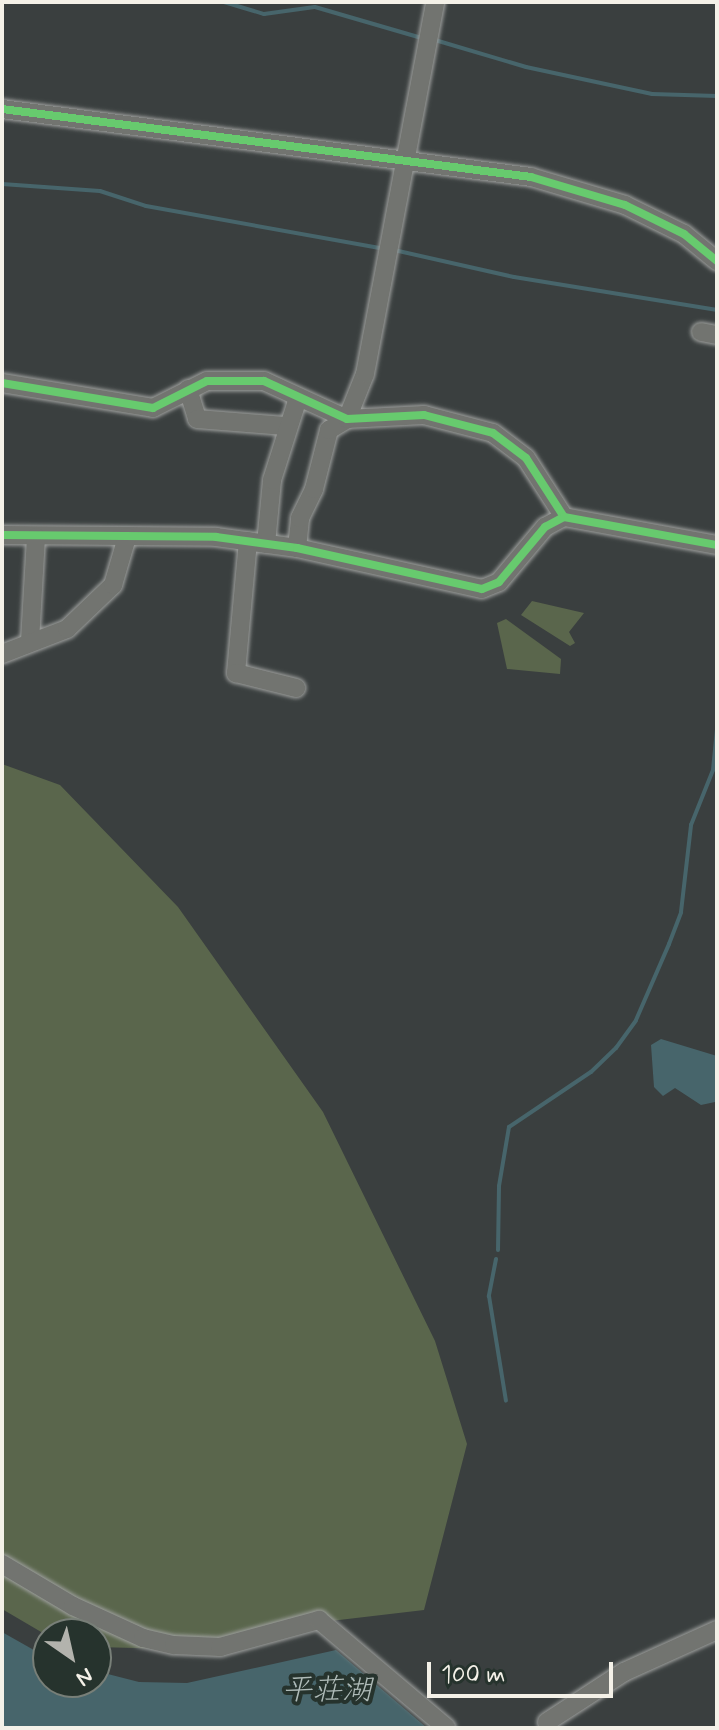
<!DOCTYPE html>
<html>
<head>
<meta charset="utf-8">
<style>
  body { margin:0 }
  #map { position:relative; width:719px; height:1730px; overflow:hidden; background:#3a3f3f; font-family:Mynerve,"Klee One",sans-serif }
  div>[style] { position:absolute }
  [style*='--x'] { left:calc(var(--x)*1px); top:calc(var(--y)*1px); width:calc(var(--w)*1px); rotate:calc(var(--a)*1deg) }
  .green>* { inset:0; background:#5a664c }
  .water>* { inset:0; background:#47656b }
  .stream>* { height:4px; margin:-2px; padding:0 2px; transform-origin:2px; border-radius:2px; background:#47656b }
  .roads { filter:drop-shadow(0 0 2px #9ea09e) drop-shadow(0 0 2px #9ea09e) }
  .minor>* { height:18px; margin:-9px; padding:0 9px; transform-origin:9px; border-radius:9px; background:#727470 }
  .cycleway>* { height:8px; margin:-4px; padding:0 4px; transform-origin:4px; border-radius:4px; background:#67ca6e }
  span { translate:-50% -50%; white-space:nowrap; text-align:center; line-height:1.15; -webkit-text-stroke:8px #26332d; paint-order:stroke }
  .water-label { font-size:30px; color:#afbbb8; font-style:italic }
  .frame { position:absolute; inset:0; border:4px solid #f4f1e8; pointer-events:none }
  .north { position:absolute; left:32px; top:1618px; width:80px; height:80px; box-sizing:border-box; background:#26332d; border:2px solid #787f78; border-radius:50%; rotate:146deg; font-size:22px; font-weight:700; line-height:32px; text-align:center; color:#f4f1e8 }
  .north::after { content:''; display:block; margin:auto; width:28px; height:36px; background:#b3b3ad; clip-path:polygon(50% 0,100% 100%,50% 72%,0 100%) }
  .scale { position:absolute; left:427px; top:1662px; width:186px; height:36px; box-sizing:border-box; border:4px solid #f4f1e8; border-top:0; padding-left:10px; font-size:24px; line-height:28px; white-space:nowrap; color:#f4f1e8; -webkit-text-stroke:6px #26332d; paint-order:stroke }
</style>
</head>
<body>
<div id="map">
  <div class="green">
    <i style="clip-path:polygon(532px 601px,584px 613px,569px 632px,575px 643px,570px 646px,521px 615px)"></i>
    <i style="clip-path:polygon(506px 619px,561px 659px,560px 674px,507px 669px,497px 623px)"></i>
    <i style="clip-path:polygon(2px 764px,60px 785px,178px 907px,323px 1112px,435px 1341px,467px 1444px,424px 1610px,322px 1622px,213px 1650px,96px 1647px,96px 1634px,48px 1636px,2px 1609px)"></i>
  </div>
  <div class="water">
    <i style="clip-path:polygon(661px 1039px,717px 1056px,715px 1102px,701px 1105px,675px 1088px,663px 1096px,654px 1087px,651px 1045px)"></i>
    <i style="clip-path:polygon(2px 1632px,48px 1658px,48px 1682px,96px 1682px,96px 1671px,139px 1682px,187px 1683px,336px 1650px,427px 1728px,2px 1728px)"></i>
  </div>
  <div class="stream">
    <i style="--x:224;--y:2;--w:42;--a:16.7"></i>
    <i style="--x:264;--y:14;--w:51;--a:-7.8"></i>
    <i style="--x:315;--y:7;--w:111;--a:16.2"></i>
    <i style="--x:435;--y:40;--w:95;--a:16.5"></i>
    <i style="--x:526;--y:67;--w:129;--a:12.1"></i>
    <i style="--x:652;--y:94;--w:65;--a:1.8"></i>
    <i style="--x:2;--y:184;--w:98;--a:4.1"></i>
    <i style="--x:100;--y:191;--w:48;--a:18.1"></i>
    <i style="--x:146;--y:206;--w:243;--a:10.2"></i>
    <i style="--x:394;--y:250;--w:123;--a:12.7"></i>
    <i style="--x:514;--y:277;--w:206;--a:9.2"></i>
    <i style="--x:498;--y:1250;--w:64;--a:-89.1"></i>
    <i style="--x:499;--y:1186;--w:60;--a:-80.4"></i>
    <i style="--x:509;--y:1127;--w:99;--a:-33.9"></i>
    <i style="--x:591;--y:1072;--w:35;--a:-44"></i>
    <i style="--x:616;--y:1048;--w:34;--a:-54"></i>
    <i style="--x:636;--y:1020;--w:83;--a:-66.5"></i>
    <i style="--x:669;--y:944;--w:34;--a:-69"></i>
    <i style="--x:681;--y:912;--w:88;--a:-83.4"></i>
    <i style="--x:691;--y:825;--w:59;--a:-68.2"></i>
    <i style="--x:713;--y:770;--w:41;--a:-84.4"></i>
    <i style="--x:496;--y:1259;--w:38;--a:101"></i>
    <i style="--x:489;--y:1296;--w:106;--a:80.8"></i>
  </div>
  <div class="roads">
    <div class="minor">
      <i style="--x:2;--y:109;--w:533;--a:7.32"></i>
      <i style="--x:531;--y:177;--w:98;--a:16.6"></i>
      <i style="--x:625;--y:205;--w:66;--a:26.2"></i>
      <i style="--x:684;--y:234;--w:43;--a:39.3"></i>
      <i style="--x:701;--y:332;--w:16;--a:11"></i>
      <i style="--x:2;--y:383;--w:153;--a:9.4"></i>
      <i style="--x:153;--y:408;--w:60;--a:-26.6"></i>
      <i style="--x:207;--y:381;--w:57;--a:0"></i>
      <i style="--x:264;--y:381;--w:91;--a:24.6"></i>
      <i style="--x:347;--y:419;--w:77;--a:-3"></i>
      <i style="--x:424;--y:415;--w:71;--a:14.6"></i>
      <i style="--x:493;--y:433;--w:41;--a:37.1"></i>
      <i style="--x:526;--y:458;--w:70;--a:57.2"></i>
      <i style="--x:188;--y:389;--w:31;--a:73"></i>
      <i style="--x:197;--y:419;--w:88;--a:4.5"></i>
      <i style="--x:2;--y:535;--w:214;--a:0.5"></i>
      <i style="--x:216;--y:537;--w:82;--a:7.7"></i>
      <i style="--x:297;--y:548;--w:189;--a:12.5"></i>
      <i style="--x:482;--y:589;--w:18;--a:-22"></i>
      <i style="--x:499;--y:582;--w:72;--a:-50.1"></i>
      <i style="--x:545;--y:527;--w:21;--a:-28"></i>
      <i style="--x:564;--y:517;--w:156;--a:10.4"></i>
      <i style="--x:248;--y:541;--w:133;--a:95.2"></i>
      <i style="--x:236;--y:673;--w:62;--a:14"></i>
      <i style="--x:266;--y:544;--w:64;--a:-84.6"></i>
      <i style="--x:272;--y:480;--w:86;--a:-72.4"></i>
      <i style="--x:297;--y:548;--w:30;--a:-84"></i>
      <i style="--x:300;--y:518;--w:32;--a:-64"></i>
      <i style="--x:314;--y:489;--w:61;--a:-75.7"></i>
      <i style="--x:329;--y:430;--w:21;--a:-31"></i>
      <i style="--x:347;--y:419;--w:48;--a:-68.2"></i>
      <i style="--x:365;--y:374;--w:379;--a:-79.3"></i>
      <i style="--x:30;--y:641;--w:104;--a:-86.7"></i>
      <i style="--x:2;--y:654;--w:70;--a:-21"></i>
      <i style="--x:67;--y:629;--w:64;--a:-43.7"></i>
      <i style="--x:113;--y:585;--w:50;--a:-73.7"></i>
      <i style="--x:2;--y:1564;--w:82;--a:30.6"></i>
      <i style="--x:73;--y:1606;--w:77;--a:24.6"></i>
      <i style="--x:143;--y:1638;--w:32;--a:13"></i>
      <i style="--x:174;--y:1645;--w:46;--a:2.5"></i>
      <i style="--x:220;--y:1647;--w:103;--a:-15.3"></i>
      <i style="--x:319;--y:1620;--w:167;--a:40.2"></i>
      <i style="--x:547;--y:1722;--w:92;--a:-33"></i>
      <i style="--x:624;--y:1672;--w:102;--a:-24.3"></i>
    </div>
  </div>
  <div class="cycleway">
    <i style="--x:2;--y:109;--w:533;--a:7.32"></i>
    <i style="--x:531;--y:177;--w:98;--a:16.6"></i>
    <i style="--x:625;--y:205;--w:66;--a:26.2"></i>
    <i style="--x:684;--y:234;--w:43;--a:39.3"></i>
    <i style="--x:2;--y:383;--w:153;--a:9.4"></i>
    <i style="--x:153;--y:408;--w:60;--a:-26.6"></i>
    <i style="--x:207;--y:381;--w:57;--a:0"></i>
    <i style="--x:264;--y:381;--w:91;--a:24.6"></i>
    <i style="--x:347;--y:419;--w:77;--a:-3"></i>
    <i style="--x:424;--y:415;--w:71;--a:14.6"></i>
    <i style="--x:493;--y:433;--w:41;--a:37.1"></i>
    <i style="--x:526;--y:458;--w:70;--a:57.2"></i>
    <i style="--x:2;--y:535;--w:214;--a:0.5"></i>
    <i style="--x:216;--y:537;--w:82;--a:7.7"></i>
    <i style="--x:297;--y:548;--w:189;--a:12.5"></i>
    <i style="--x:482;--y:589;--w:18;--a:-22"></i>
    <i style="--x:499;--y:582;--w:72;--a:-50.1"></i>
    <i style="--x:545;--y:527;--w:21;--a:-28"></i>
    <i style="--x:564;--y:517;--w:156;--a:10.4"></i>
  </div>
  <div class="water-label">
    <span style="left:327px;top:1691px">平荘湖</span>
  </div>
  <div class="frame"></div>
  <div class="north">N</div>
  <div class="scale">100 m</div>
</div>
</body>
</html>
